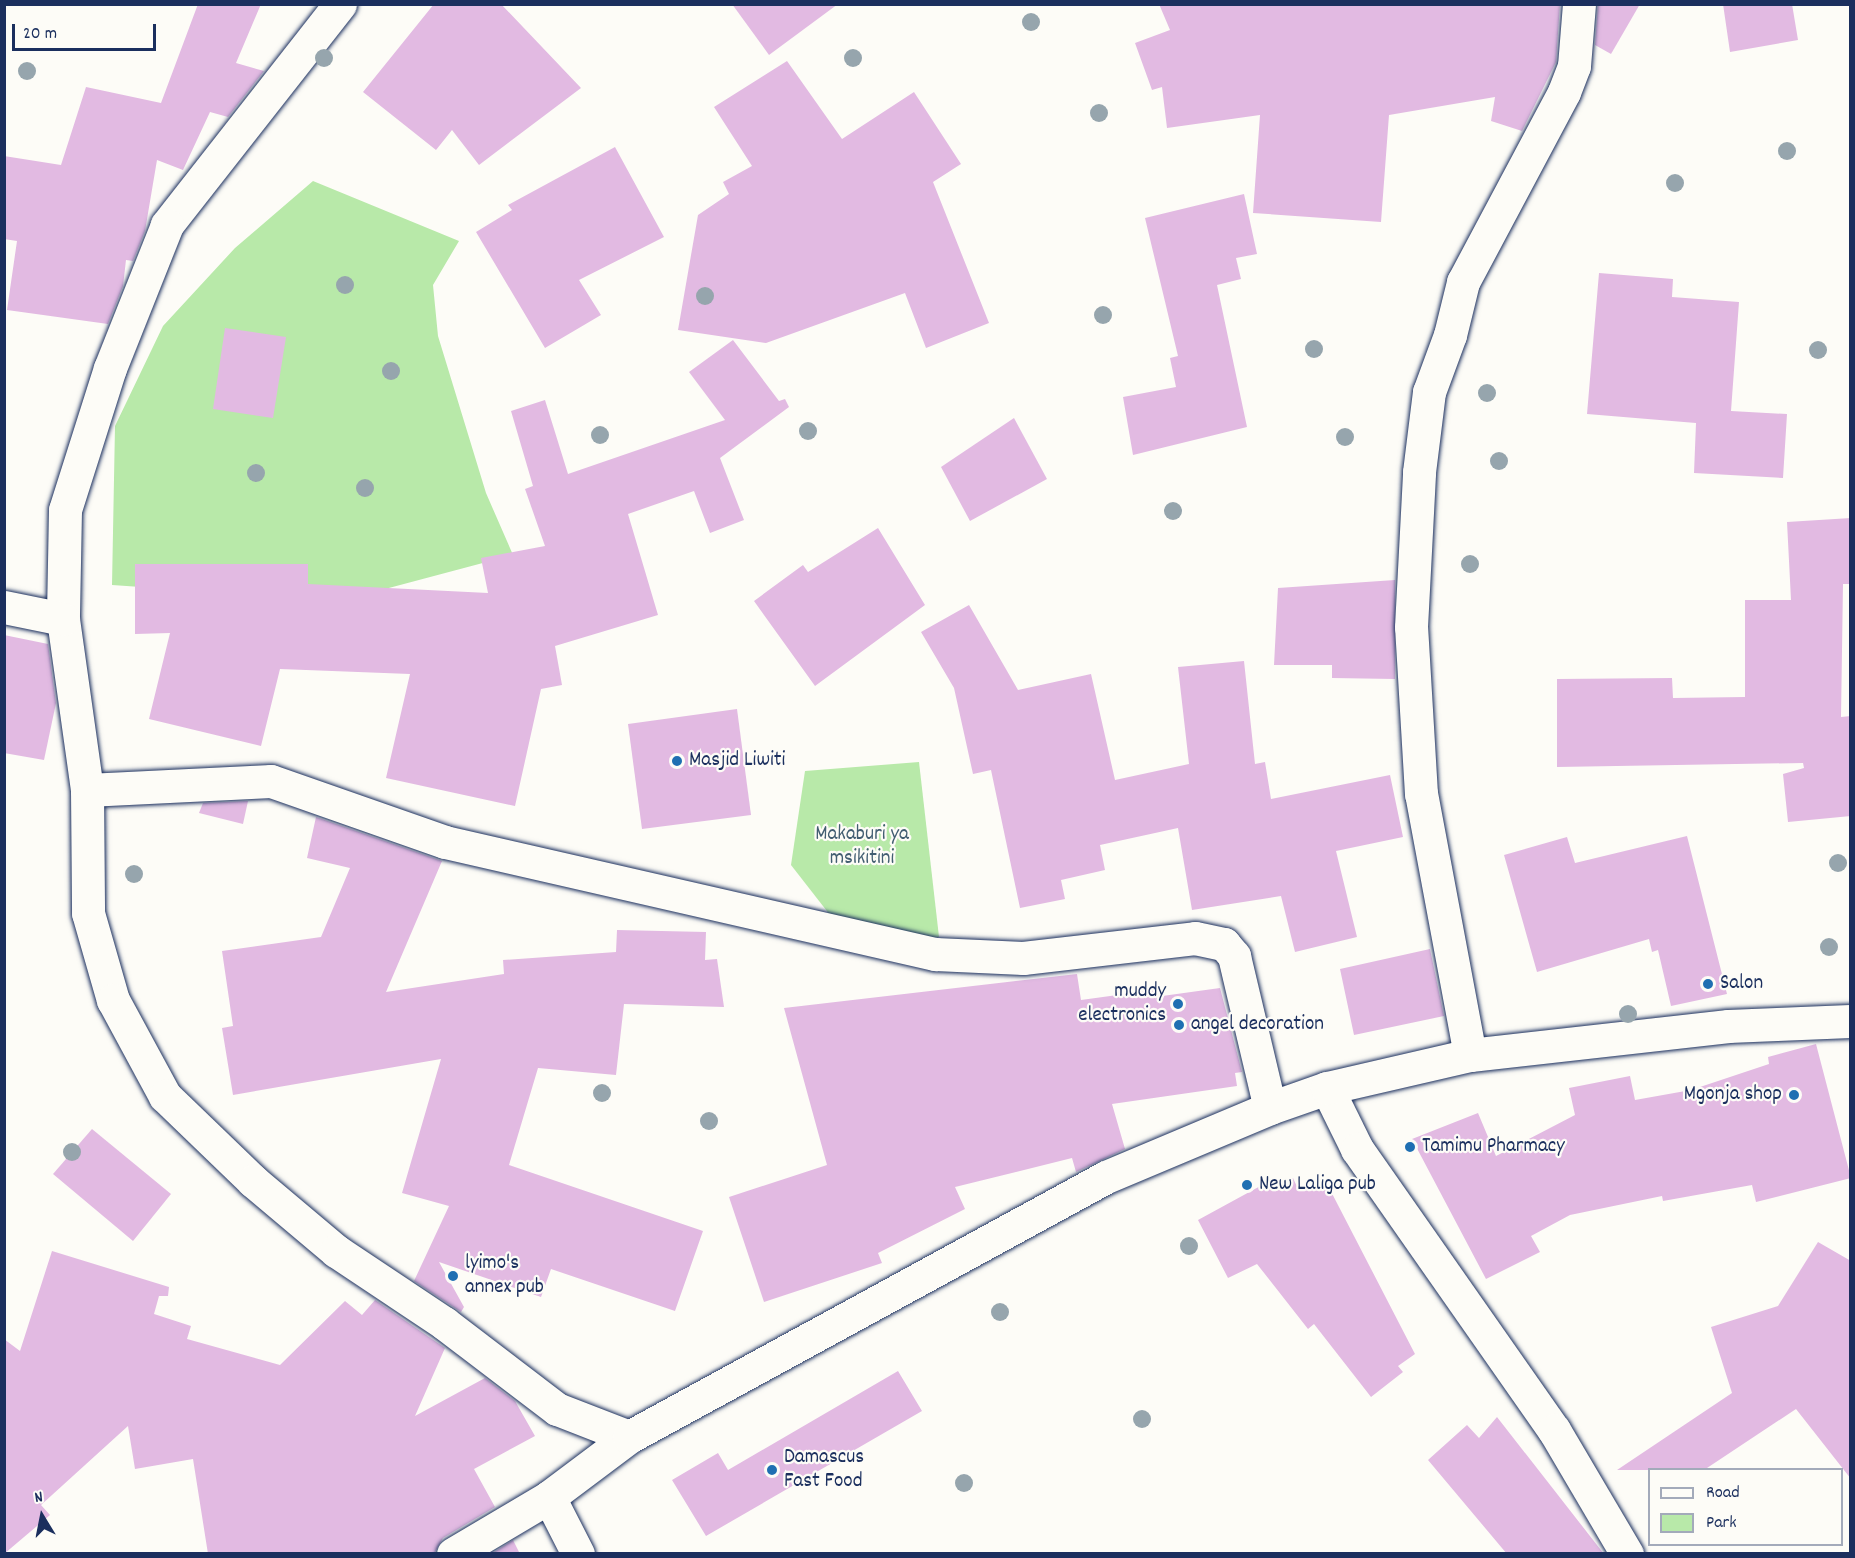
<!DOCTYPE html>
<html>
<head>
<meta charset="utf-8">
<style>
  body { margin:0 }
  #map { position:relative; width:1855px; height:1558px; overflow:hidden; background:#fdfcf7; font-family:Dekko,sans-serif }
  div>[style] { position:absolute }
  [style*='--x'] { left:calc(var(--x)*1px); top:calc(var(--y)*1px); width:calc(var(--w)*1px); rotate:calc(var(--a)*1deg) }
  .green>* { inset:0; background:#b8e9a9 }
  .building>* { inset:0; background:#e2bae2 }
  .roads { filter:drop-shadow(0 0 2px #1b2f5e) drop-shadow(0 0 2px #1b2f5e) }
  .minor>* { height:33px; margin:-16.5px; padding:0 16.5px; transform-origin:16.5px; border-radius:16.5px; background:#fdfcf7 }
  .trees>* { width:18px; height:18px; margin:-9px; border-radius:50%; background:#96a5ad }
  .dots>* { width:16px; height:16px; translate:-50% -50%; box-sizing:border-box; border:3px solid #fdfcf7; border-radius:50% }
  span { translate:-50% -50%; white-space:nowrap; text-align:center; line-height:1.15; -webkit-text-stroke:4.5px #fdfcf7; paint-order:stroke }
  .poi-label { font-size:21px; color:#1b2f5e }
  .left { translate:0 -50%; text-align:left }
  .right { translate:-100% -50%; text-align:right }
  .park-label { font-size:21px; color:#425e71 }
  .frame { position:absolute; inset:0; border:6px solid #1b2f5e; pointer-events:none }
  .legend { position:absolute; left:1648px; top:1468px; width:195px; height:78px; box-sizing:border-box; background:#fdfcf7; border:2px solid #a3aaba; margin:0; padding:8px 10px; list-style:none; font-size:18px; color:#1b2f5e }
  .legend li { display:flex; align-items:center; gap:12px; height:30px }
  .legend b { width:30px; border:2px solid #a3aaba }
  .north { position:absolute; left:12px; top:1486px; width:60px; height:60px; -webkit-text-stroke:4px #fdfcf7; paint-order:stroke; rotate:350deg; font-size:16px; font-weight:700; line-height:24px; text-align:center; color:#1b2f5e }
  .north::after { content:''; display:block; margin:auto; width:21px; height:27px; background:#1b2f5e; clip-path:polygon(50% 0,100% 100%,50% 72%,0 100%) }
  .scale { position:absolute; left:12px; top:24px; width:144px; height:27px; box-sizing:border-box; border:3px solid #1b2f5e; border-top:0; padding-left:8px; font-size:18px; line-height:21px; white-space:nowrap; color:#1b2f5e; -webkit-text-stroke:4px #fdfcf7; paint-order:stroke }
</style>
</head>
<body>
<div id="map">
  <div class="green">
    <i style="clip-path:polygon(313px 181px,459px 241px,433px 285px,438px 336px,486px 493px,513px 555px,340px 601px,112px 585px,115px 426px,163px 326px,235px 248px)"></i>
    <i style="clip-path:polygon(919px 762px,939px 937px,851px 942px,791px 865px,805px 771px)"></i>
  </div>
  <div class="building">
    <i style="clip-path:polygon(198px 4px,261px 4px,236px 63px,264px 71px,228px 117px,210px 112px,183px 170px,157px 160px,145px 231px,133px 261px,126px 260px,123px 286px,108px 324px,7px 310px,17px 241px,4px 239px,4px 156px,61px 165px,86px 87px,161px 103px)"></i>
    <i style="clip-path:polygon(434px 4px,501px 4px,581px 88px,479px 165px,452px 130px,436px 150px,363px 92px)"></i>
    <i style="clip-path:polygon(732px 4px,838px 4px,769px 55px)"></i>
    <i style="clip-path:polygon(1159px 4px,1560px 4px,1556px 62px,1522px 131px,1491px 121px,1495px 97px,1389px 115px,1381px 222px,1253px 213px,1260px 115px,1167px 128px,1162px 87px,1152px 90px,1135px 43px,1170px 30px)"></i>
    <i style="clip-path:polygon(1598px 4px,1640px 4px,1611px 54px,1595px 45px)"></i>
    <i style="clip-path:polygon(1723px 4px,1792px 4px,1798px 40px,1730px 52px)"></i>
    <i style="clip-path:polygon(787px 61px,842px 139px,914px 92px,961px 164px,933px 182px,989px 323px,926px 348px,905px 293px,766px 343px,678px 330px,698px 215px,729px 194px,723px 182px,752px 166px,714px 107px)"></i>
    <i style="clip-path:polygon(615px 147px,664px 237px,579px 280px,601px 315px,545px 348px,476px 232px,512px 210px,508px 205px)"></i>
    <i style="clip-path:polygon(1244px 194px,1257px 254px,1236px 258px,1241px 279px,1217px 285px,1247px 427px,1133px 455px,1123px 397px,1176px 387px,1170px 358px,1178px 356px,1145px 218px)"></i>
    <i style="clip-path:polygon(1599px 273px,1673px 279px,1672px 297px,1739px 302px,1731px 411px,1787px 414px,1783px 478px,1694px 473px,1696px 423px,1587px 414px)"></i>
    <i style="clip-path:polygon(225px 328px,286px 337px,273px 418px,213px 409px)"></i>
    <i style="clip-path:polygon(733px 340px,779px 401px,785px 399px,789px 407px,720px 458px,744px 520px,710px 533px,694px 491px,628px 514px,658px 615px,555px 646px,562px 685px,541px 689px,515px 806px,386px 778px,410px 674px,280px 669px,261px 746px,149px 719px,170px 633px,135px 634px,135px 564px,308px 564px,308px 584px,488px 593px,481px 558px,545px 546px,525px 489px,533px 486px,511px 411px,545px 400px,568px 474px,725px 420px,689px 372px)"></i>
    <i style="clip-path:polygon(1014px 418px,1047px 479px,970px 521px,941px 467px)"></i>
    <i style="clip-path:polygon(1851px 518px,1851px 584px,1843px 584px,1841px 717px,1851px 716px,1851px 816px,1788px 822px,1783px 774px,1804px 768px,1803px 763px,1557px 767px,1557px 679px,1672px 678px,1673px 698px,1745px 697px,1745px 600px,1791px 600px,1787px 522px)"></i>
    <i style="clip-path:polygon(878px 528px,925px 605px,815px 686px,754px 601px,803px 565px,808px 572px)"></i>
    <i style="clip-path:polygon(1395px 580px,1395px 679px,1332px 678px,1332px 665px,1274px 665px,1278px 588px)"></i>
    <i style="clip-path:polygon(969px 605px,1018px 690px,1091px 674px,1115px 780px,1189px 764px,1178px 667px,1244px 661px,1255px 764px,1265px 762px,1271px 799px,1390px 775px,1403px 837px,1336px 851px,1357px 937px,1295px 952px,1281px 896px,1192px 910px,1178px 828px,1100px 845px,1105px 870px,1061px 880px,1065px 899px,1020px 908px,991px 770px,973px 774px,954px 688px,921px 632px)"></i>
    <i style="clip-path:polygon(4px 635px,48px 644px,56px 703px,44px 760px,4px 753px)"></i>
    <i style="clip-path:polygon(737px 709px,751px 815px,642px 829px,628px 724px)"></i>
    <i style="clip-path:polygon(248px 801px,243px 824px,199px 813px,203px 803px)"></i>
    <i style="clip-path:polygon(316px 817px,442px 861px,386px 992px,504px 974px,503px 960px,616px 952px,617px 930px,706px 932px,705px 960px,717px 959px,724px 1007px,624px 1004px,616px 1075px,538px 1068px,509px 1165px,703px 1231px,675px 1311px,551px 1269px,541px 1297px,439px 1262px,464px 1307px,461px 1312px,414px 1281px,449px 1206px,402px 1193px,441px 1059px,233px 1095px,222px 1028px,233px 1026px,222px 951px,321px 937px,350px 868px,307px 858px)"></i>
    <i style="clip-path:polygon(1687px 836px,1727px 994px,1671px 1006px,1658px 950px,1652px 952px,1649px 939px,1537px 972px,1504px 855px,1567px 837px,1575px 863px)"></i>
    <i style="clip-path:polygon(1430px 949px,1444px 1016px,1354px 1035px,1340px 969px)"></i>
    <i style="clip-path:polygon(1077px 974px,1081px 1000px,1154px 990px,1155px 997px,1220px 988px,1242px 1072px,1235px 1073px,1237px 1086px,1112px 1104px,1125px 1149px,1076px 1172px,1072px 1158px,955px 1187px,965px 1209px,878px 1253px,882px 1263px,764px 1302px,729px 1197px,827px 1165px,784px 1008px)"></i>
    <i style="clip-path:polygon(1816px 1044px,1851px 1178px,1756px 1202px,1752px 1185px,1663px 1201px,1662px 1196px,1570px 1215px,1531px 1236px,1540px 1252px,1486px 1279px,1412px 1139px,1478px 1113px,1496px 1156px,1575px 1115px,1569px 1088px,1630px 1076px,1635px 1100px,1691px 1090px,1769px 1064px,1768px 1057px)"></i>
    <i style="clip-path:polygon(92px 1129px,171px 1194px,133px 1241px,53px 1174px)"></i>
    <i style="clip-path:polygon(1293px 1178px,1299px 1191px,1324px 1178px,1415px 1354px,1398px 1366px,1403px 1372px,1371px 1397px,1314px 1324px,1308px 1329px,1257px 1264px,1228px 1278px,1198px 1220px,1264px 1184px,1267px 1190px)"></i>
    <i style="clip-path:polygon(1818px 1242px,1851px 1261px,1851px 1479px,1796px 1409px,1704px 1470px,1617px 1470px,1732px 1393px,1711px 1327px,1778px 1306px)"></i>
    <i style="clip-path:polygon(52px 1251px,169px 1287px,168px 1296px,159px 1296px,154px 1314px,191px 1326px,187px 1339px,280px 1365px,345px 1301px,362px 1315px,375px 1300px,445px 1348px,415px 1416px,485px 1378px,515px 1401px,535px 1436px,474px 1469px,495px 1507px,443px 1538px,434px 1554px,208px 1554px,193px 1459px,135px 1469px,128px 1426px,41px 1505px,50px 1515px,4px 1554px,4px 1339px,20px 1351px)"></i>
    <i style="clip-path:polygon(898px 1371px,922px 1411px,706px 1536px,672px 1480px,718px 1453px,728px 1470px)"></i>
    <i style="clip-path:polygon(1497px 1417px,1604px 1554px,1507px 1554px,1428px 1460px,1467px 1425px,1479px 1438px)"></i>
    <i style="clip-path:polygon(513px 1540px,520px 1554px,491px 1554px)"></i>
  </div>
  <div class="roads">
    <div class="minor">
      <i style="--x:340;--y:4;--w:281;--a:128.1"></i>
      <i style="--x:167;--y:225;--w:154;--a:111.7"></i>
      <i style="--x:110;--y:368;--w:149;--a:107.6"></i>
      <i style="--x:65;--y:510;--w:109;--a:91.1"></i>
      <i style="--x:63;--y:619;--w:173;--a:82"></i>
      <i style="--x:87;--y:790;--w:123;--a:89.5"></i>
      <i style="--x:88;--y:913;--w:91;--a:74"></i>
      <i style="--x:113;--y:1000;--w:109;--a:61.6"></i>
      <i style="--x:165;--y:1096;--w:122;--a:44"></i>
      <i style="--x:253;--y:1181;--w:109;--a:40.1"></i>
      <i style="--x:336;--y:1251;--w:130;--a:33.7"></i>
      <i style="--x:444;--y:1323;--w:142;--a:37.3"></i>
      <i style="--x:557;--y:1409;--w:77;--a:21.3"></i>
      <i style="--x:4;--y:607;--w:60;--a:11.5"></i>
      <i style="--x:87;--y:790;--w:184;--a:-2.8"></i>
      <i style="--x:271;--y:781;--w:184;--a:19.3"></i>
      <i style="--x:445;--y:842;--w:503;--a:12.88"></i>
      <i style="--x:935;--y:954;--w:88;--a:2.6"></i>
      <i style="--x:1023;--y:958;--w:173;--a:-6.6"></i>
      <i style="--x:1195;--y:938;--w:30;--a:12"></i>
      <i style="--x:1224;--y:944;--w:16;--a:50"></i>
      <i style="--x:1234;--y:956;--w:156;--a:76.7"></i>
      <i style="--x:1470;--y:1055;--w:266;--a:-100.6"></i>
      <i style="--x:1421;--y:794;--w:167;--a:-93.4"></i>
      <i style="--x:1411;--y:627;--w:155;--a:-87"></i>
      <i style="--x:1419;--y:472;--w:81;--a:-82.9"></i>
      <i style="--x:1429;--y:392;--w:61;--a:-69.8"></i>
      <i style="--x:1450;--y:335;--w:55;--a:-76.2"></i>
      <i style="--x:1463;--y:282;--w:215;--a:-62"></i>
      <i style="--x:1564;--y:92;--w:28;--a:-69"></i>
      <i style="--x:1574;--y:66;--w:62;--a:-85.4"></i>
      <i style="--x:1327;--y:1088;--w:68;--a:63.8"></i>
      <i style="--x:1357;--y:1149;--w:343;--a:55"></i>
      <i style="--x:1554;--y:1430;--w:144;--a:59.5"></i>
      <i style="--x:549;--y:1497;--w:64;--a:63"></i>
      <i style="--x:453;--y:1554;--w:112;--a:-30.7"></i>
      <i style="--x:549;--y:1497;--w:100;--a:-36.9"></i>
      <i style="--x:629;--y:1437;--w:543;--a:-28.59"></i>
      <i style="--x:1106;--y:1177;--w:178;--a:-22.8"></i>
      <i style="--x:1270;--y:1108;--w:60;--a:-19.3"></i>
      <i style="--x:1327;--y:1088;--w:147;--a:-13"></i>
      <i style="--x:1470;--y:1055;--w:260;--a:-6.4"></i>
      <i style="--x:1728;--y:1026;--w:122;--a:-2.3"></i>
    </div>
  </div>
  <div class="trees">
    <i style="left:1031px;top:22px"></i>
    <i style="left:324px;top:58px"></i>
    <i style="left:853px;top:58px"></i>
    <i style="left:27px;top:71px"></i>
    <i style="left:1099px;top:113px"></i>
    <i style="left:1787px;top:151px"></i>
    <i style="left:1675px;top:183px"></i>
    <i style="left:345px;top:285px"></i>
    <i style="left:705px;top:296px"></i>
    <i style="left:1103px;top:315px"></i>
    <i style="left:1314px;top:349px"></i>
    <i style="left:1818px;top:350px"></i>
    <i style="left:391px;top:371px"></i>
    <i style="left:1487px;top:393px"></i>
    <i style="left:808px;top:431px"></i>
    <i style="left:600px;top:435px"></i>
    <i style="left:1345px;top:437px"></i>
    <i style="left:1499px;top:461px"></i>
    <i style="left:256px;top:473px"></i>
    <i style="left:365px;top:488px"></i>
    <i style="left:1173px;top:511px"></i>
    <i style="left:1470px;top:564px"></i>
    <i style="left:1838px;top:863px"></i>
    <i style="left:134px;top:874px"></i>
    <i style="left:1829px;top:947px"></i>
    <i style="left:1628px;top:1014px"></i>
    <i style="left:602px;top:1093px"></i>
    <i style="left:709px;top:1121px"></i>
    <i style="left:72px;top:1152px"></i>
    <i style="left:1189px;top:1246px"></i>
    <i style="left:1000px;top:1312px"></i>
    <i style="left:1142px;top:1419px"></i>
    <i style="left:964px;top:1483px"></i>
  </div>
  <div class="dots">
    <i style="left:677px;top:761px;background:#1f6fb2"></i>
    <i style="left:1708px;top:984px;background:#1f6fb2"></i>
    <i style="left:1178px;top:1004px;background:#1f6fb2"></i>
    <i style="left:1179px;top:1025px;background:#1f6fb2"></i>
    <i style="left:1794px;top:1095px;background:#1f6fb2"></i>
    <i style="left:1410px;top:1147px;background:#1f6fb2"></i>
    <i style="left:1247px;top:1185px;background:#1f6fb2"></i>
    <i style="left:453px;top:1276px;background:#1f6fb2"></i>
    <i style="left:772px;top:1470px;background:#1f6fb2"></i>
  </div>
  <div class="poi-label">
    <span class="left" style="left:689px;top:761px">Masjid Liwiti</span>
    <span class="left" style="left:1720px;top:984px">Salon</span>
    <span class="right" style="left:1166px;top:1004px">muddy<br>electronics</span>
    <span class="left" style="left:1191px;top:1025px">angel decoration</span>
    <span class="right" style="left:1782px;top:1095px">Mgonja shop</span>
    <span class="left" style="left:1422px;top:1147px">Tamimu Pharmacy</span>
    <span class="left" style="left:1259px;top:1185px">New Laliga pub</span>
    <span class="left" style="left:465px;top:1276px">lyimo's<br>annex pub</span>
    <span class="left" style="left:784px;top:1470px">Damascus<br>Fast Food</span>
  </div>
  <div class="park-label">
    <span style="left:862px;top:847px">Makaburi ya<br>msikitini</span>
  </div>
  <div class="frame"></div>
  <ul class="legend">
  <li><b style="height:8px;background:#fdfcf7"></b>Road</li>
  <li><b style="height:16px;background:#b8e9a9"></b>Park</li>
  </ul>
  <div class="north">N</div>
  <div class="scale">20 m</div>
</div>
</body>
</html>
